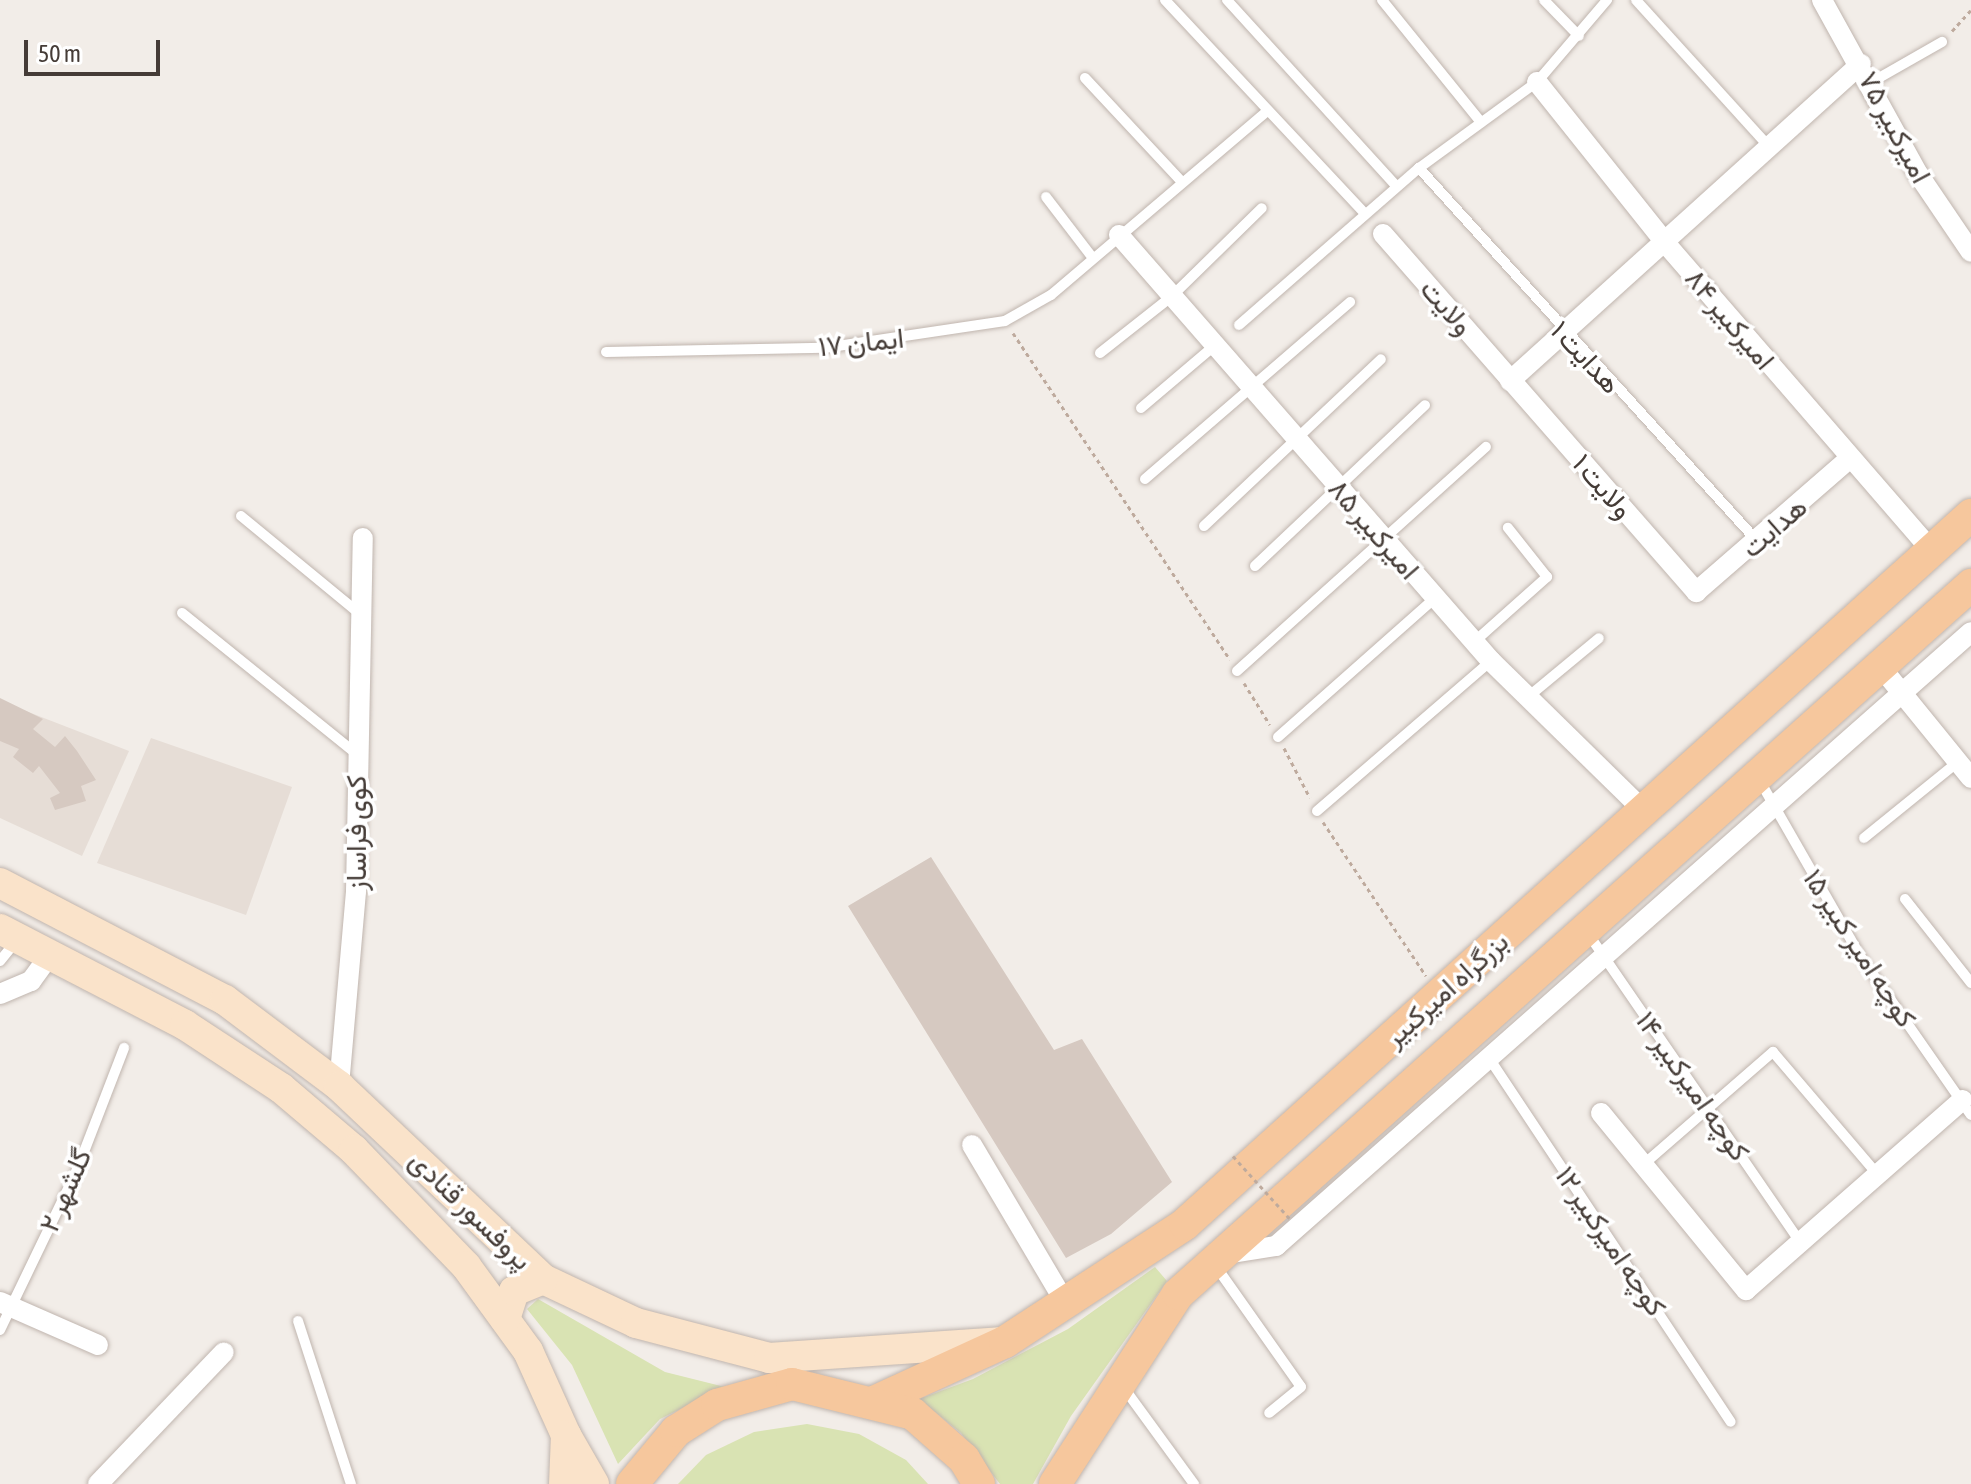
<!DOCTYPE html>
<html>
<head>
<meta charset="utf-8">
<style>
  body { margin:0 }
  #map { position:relative; width:1971px; height:1484px; overflow:hidden; background:#f2ede8; font-family:"Asap Condensed",Vazirmatn,sans-serif }
  div>[style] { position:absolute }
  [style*='--x'] { left:calc(var(--x)*1px); top:calc(var(--y)*1px); width:calc(var(--w)*1px); rotate:calc(var(--a)*1deg) }
  .residential>* { inset:0; background:#e6ddd6 }
  .green>* { inset:0; background:#d9e3b3 }
  .building>* { inset:0; background:#d6c9c1 }
  .path>* { height:3px; margin-top:-1.5px; transform-origin:0; background:repeating-linear-gradient(90deg,#beaa9d 0 4px,transparent 0 8px) }
  .roads { filter:drop-shadow(0 0 2px #c0b5ae) drop-shadow(0 0 2px #c0b5ae) }
  .lane>* { height:10px; margin:-5px; padding:0 5px; transform-origin:5px; border-radius:5px; background:#fff }
  .street>* { height:20px; margin:-10px; padding:0 10px; transform-origin:10px; border-radius:10px; background:#fff }
  .secondary>* { height:30px; margin:-15px; padding:0 15px; transform-origin:15px; border-radius:15px; background:#fae3ca }
  .primary>* { height:32px; margin:-16px; padding:0 16px; transform-origin:16px; border-radius:16px; background:#f6c79d }
  .path-bridge>* { height:3px; margin-top:-1.5px; transform-origin:0; background:repeating-linear-gradient(90deg,#beaa9d 0 4px,transparent 0 8px) }
  span { translate:-50% -50%; white-space:nowrap; text-align:center; line-height:1.15; -webkit-text-stroke:7px #fff; paint-order:stroke }
  .street-label { font-size:28px; color:#453c37 }
  .scale { position:absolute; left:24px; top:40px; width:136px; height:36px; box-sizing:border-box; border:4px solid #453c37; border-top:0; padding-left:10px; font-size:24px; line-height:28px; white-space:nowrap; color:#453c37; -webkit-text-stroke:6px #fff; paint-order:stroke }
</style>
</head>
<body>
<div id="map">
  <div class="residential">
    <i style="clip-path:polygon(0 701px,129px 751px,82px 856px,0 818px)"></i>
    <i style="clip-path:polygon(151px 738px,292px 787px,246px 915px,97px 863px)"></i>
  </div>
  <div class="green">
    <i style="clip-path:polygon(1155px 1267px,1167px 1281px,1071px 1416px,1033px 1484px,1000px 1484px,961px 1433px,919px 1399px,973px 1379px,1068px 1329px)"></i>
    <i style="clip-path:polygon(538px 1299px,665px 1372px,725px 1387px,660px 1419px,618px 1464px,572px 1365px,527px 1309px)"></i>
    <i style="clip-path:polygon(807px 1424px,859px 1434px,906px 1460px,928px 1484px,678px 1484px,706px 1455px,754px 1432px)"></i>
  </div>
  <div class="building">
    <i style="clip-path:polygon(0 698px,43px 719px,33px 729px,55px 747px,65px 736px,77px 751px,96px 780px,81px 786px,86px 801px,55px 810px,50px 798px,60px 793px,39px 766px,33px 773px,13px 757px,19px 749px,0 741px)"></i>
    <i style="clip-path:polygon(931px 857px,1054px 1050px,1082px 1039px,1172px 1182px,1111px 1234px,1066px 1258px,848px 906px)"></i>
  </div>
  <div class="path">
    <i style="--x:1952;--y:31;--w:28;--a:-48"></i>
    <i style="--x:1013;--y:333;--w:392;--a:56.4"></i>
    <i style="--x:1244;--y:683;--w:49;--a:58.2"></i>
    <i style="--x:1284;--y:748;--w:56;--a:62.5"></i>
    <i style="--x:1323;--y:822;--w:185;--a:56.2"></i>
  </div>
  <div class="roads">
    <div class="lane">
      <i style="--x:1165;--y:0;--w:293;--a:46.9"></i>
      <i style="--x:1227;--y:0;--w:251;--a:47.7"></i>
      <i style="--x:1382;--y:0;--w:156;--a:51"></i>
      <i style="--x:1544;--y:0;--w:50;--a:45.8"></i>
      <i style="--x:1636;--y:0;--w:200;--a:47.8"></i>
      <i style="--x:1085;--y:78;--w:142;--a:47"></i>
      <i style="--x:1870;--y:83;--w:83;--a:-29.7"></i>
      <i style="--x:1419;--y:168;--w:505;--a:47.81"></i>
      <i style="--x:1046;--y:197;--w:76;--a:52.5"></i>
      <i style="--x:1239;--y:325;--w:239;--a:-41.1"></i>
      <i style="--x:1419;--y:168;--w:146;--a:-36.1"></i>
      <i style="--x:1537;--y:82;--w:108;--a:-49.5"></i>
      <i style="--x:606;--y:352;--w:218;--a:-1.1"></i>
      <i style="--x:824;--y:348;--w:183;--a:-8.5"></i>
      <i style="--x:1005;--y:321;--w:53;--a:-29.5"></i>
      <i style="--x:1051;--y:295;--w:284;--a:-40.4"></i>
      <i style="--x:1100;--y:353;--w:90;--a:-38.3"></i>
      <i style="--x:1171;--y:297;--w:127;--a:-44.4"></i>
      <i style="--x:1141;--y:408;--w:96;--a:-40.3"></i>
      <i style="--x:1145;--y:479;--w:271;--a:-40.8"></i>
      <i style="--x:241;--y:516;--w:154;--a:39.5"></i>
      <i style="--x:1204;--y:526;--w:243;--a:-43.3"></i>
      <i style="--x:1255;--y:566;--w:234;--a:-43.4"></i>
      <i style="--x:182;--y:613;--w:221;--a:38.9"></i>
      <i style="--x:1474;--y:642;--w:98;--a:-41.7"></i>
      <i style="--x:1547;--y:577;--w:63;--a:-128.5"></i>
      <i style="--x:1237;--y:671;--w:335;--a:-42"></i>
      <i style="--x:1528;--y:697;--w:92;--a:-39.7"></i>
      <i style="--x:1278;--y:737;--w:210;--a:-41.5"></i>
      <i style="--x:1760;--y:781;--w:199;--a:60.2"></i>
      <i style="--x:1859;--y:954;--w:196;--a:55.2"></i>
      <i style="--x:1317;--y:811;--w:230;--a:-40.8"></i>
      <i style="--x:1864;--y:838;--w:121;--a:-39"></i>
      <i style="--x:1905;--y:899;--w:107;--a:51.8"></i>
      <i style="--x:1587;--y:932;--w:378;--a:55.5"></i>
      <i style="--x:0;--y:961;--w:27;--a:-51"></i>
      <i style="--x:1491;--y:1061;--w:433;--a:56.4"></i>
      <i style="--x:1644;--y:1164;--w:171;--a:-41"></i>
      <i style="--x:1773;--y:1052;--w:162;--a:49.5"></i>
      <i style="--x:1215;--y:1265;--w:149;--a:54.8"></i>
      <i style="--x:1301;--y:1387;--w:41;--a:140.9"></i>
      <i style="--x:298;--y:1321;--w:171;--a:72"></i>
      <i style="--x:0;--y:1330;--w:178;--a:-64.3"></i>
      <i style="--x:77;--y:1170;--w:131;--a:-68.9"></i>
      <i style="--x:1124;--y:1388;--w:119;--a:53.9"></i>
    </div>
    <div class="street">
      <i style="--x:1822;--y:0;--w:199;--a:61.1"></i>
      <i style="--x:1918;--y:174;--w:94;--a:55.8"></i>
      <i style="--x:1537;--y:82;--w:208;--a:51.4"></i>
      <i style="--x:1667;--y:245;--w:403;--a:49.1"></i>
      <i style="--x:1383;--y:234;--w:476;--a:48.8"></i>
      <i style="--x:1696;--y:592;--w:203;--a:-41"></i>
      <i style="--x:1119;--y:235;--w:566;--a:48.87"></i>
      <i style="--x:1491;--y:661;--w:213;--a:44.4"></i>
      <i style="--x:1510;--y:381;--w:473;--a:-42.1"></i>
      <i style="--x:1880;--y:666;--w:144;--a:50.9"></i>
      <i style="--x:0;--y:994;--w:34;--a:-23"></i>
      <i style="--x:31;--y:981;--w:32;--a:-54"></i>
      <i style="--x:339;--y:1086;--w:196;--a:-85"></i>
      <i style="--x:356;--y:891;--w:353;--a:-88.9"></i>
      <i style="--x:1601;--y:1113;--w:229;--a:50.7"></i>
      <i style="--x:1746;--y:1290;--w:288;--a:-41.3"></i>
      <i style="--x:972;--y:1145;--w:182;--a:59.4"></i>
      <i style="--x:1226;--y:1254;--w:51;--a:-9.1"></i>
      <i style="--x:1276;--y:1246;--w:927;--a:-41.46"></i>
      <i style="--x:0;--y:1302;--w:107;--a:23.7"></i>
      <i style="--x:98;--y:1484;--w:182;--a:-46.3"></i>
    </div>
    <div class="secondary">
      <i style="--x:0;--y:883;--w:254;--a:27.5"></i>
      <i style="--x:225;--y:1000;--w:143;--a:37"></i>
      <i style="--x:339;--y:1086;--w:281;--a:43.4"></i>
      <i style="--x:543;--y:1279;--w:103;--a:25.3"></i>
      <i style="--x:636;--y:1323;--w:138;--a:14.7"></i>
      <i style="--x:769;--y:1358;--w:235;--a:-3.9"></i>
      <i style="--x:0;--y:929;--w:208;--a:27.4"></i>
      <i style="--x:185;--y:1025;--w:115;--a:33.3"></i>
      <i style="--x:281;--y:1088;--w:96;--a:40.3"></i>
      <i style="--x:354;--y:1150;--w:161;--a:46"></i>
      <i style="--x:466;--y:1266;--w:105;--a:53.9"></i>
      <i style="--x:528;--y:1351;--w:92;--a:65.7"></i>
      <i style="--x:566;--y:1435;--w:49;--a:92.3"></i>
      <i style="--x:505;--y:1319;--w:29;--a:-72"></i>
      <i style="--x:514;--y:1291;--w:31;--a:-22"></i>
      <i style="--x:567;--y:1437;--w:54;--a:60.1"></i>
    </div>
    <div class="primary">
      <i style="--x:876;--y:1401;--w:142;--a:-24.6"></i>
      <i style="--x:1005;--y:1342;--w:215;--a:-33.2"></i>
      <i style="--x:1185;--y:1224;--w:1059;--a:-42.05"></i>
      <i style="--x:632;--y:1484;--w:69;--a:-50.3"></i>
      <i style="--x:676;--y:1431;--w:49;--a:-32.4"></i>
      <i style="--x:717;--y:1405;--w:78;--a:-15.6"></i>
      <i style="--x:792;--y:1384;--w:125;--a:13.9"></i>
      <i style="--x:913;--y:1414;--w:68;--a:41.4"></i>
      <i style="--x:964;--y:1459;--w:29;--a:59"></i>
      <i style="--x:1055;--y:1484;--w:226;--a:-57.1"></i>
      <i style="--x:1178;--y:1294;--w:1064;--a:-41.8"></i>
    </div>
  </div>
  <div class="path-bridge">
    <i style="--x:1233;--y:1156;--w:86;--a:47.8"></i>
  </div>
  <div class="street-label">
    <span style="left:1895px;top:127px;rotate:62deg">امیرکبیر ۷۵</span>
    <span style="left:1447px;top:307px;rotate:49deg">ولایت</span>
    <span style="left:1730px;top:319px;rotate:50deg">امیرکبیر ۸۴</span>
    <span style="left:861px;top:342px;rotate:-6deg">ایمان ۱۷</span>
    <span style="left:1586px;top:357px;rotate:47deg">هدایت ۱</span>
    <span style="left:1603px;top:486px;rotate:49deg">ولایت ۱</span>
    <span style="left:1774px;top:527px;rotate:-41deg">هدایت</span>
    <span style="left:1374px;top:529px;rotate:49deg">امیرکبیر ۸۵</span>
    <span style="left:356px;top:833px;rotate:-90deg">کوی فراساز</span>
    <span style="left:1860px;top:948px;rotate:57deg">کوچه امیر کبیر ۱۵</span>
    <span style="left:1446px;top:989px;rotate:-42deg">بزرگراه امیرکبیر</span>
    <span style="left:1693px;top:1086px;rotate:55deg">کوچه امیرکبیر ۱۴</span>
    <span style="left:65px;top:1190px;rotate:-66deg">گلشهر ۲</span>
    <span style="left:471px;top:1210px;rotate:44deg">پروفسور قنادی</span>
    <span style="left:1611px;top:1241px;rotate:56deg">کوچه امیرکبیر ۱۲</span>
  </div>
  <div class="scale">50 m</div>
</div>
</body>
</html>
